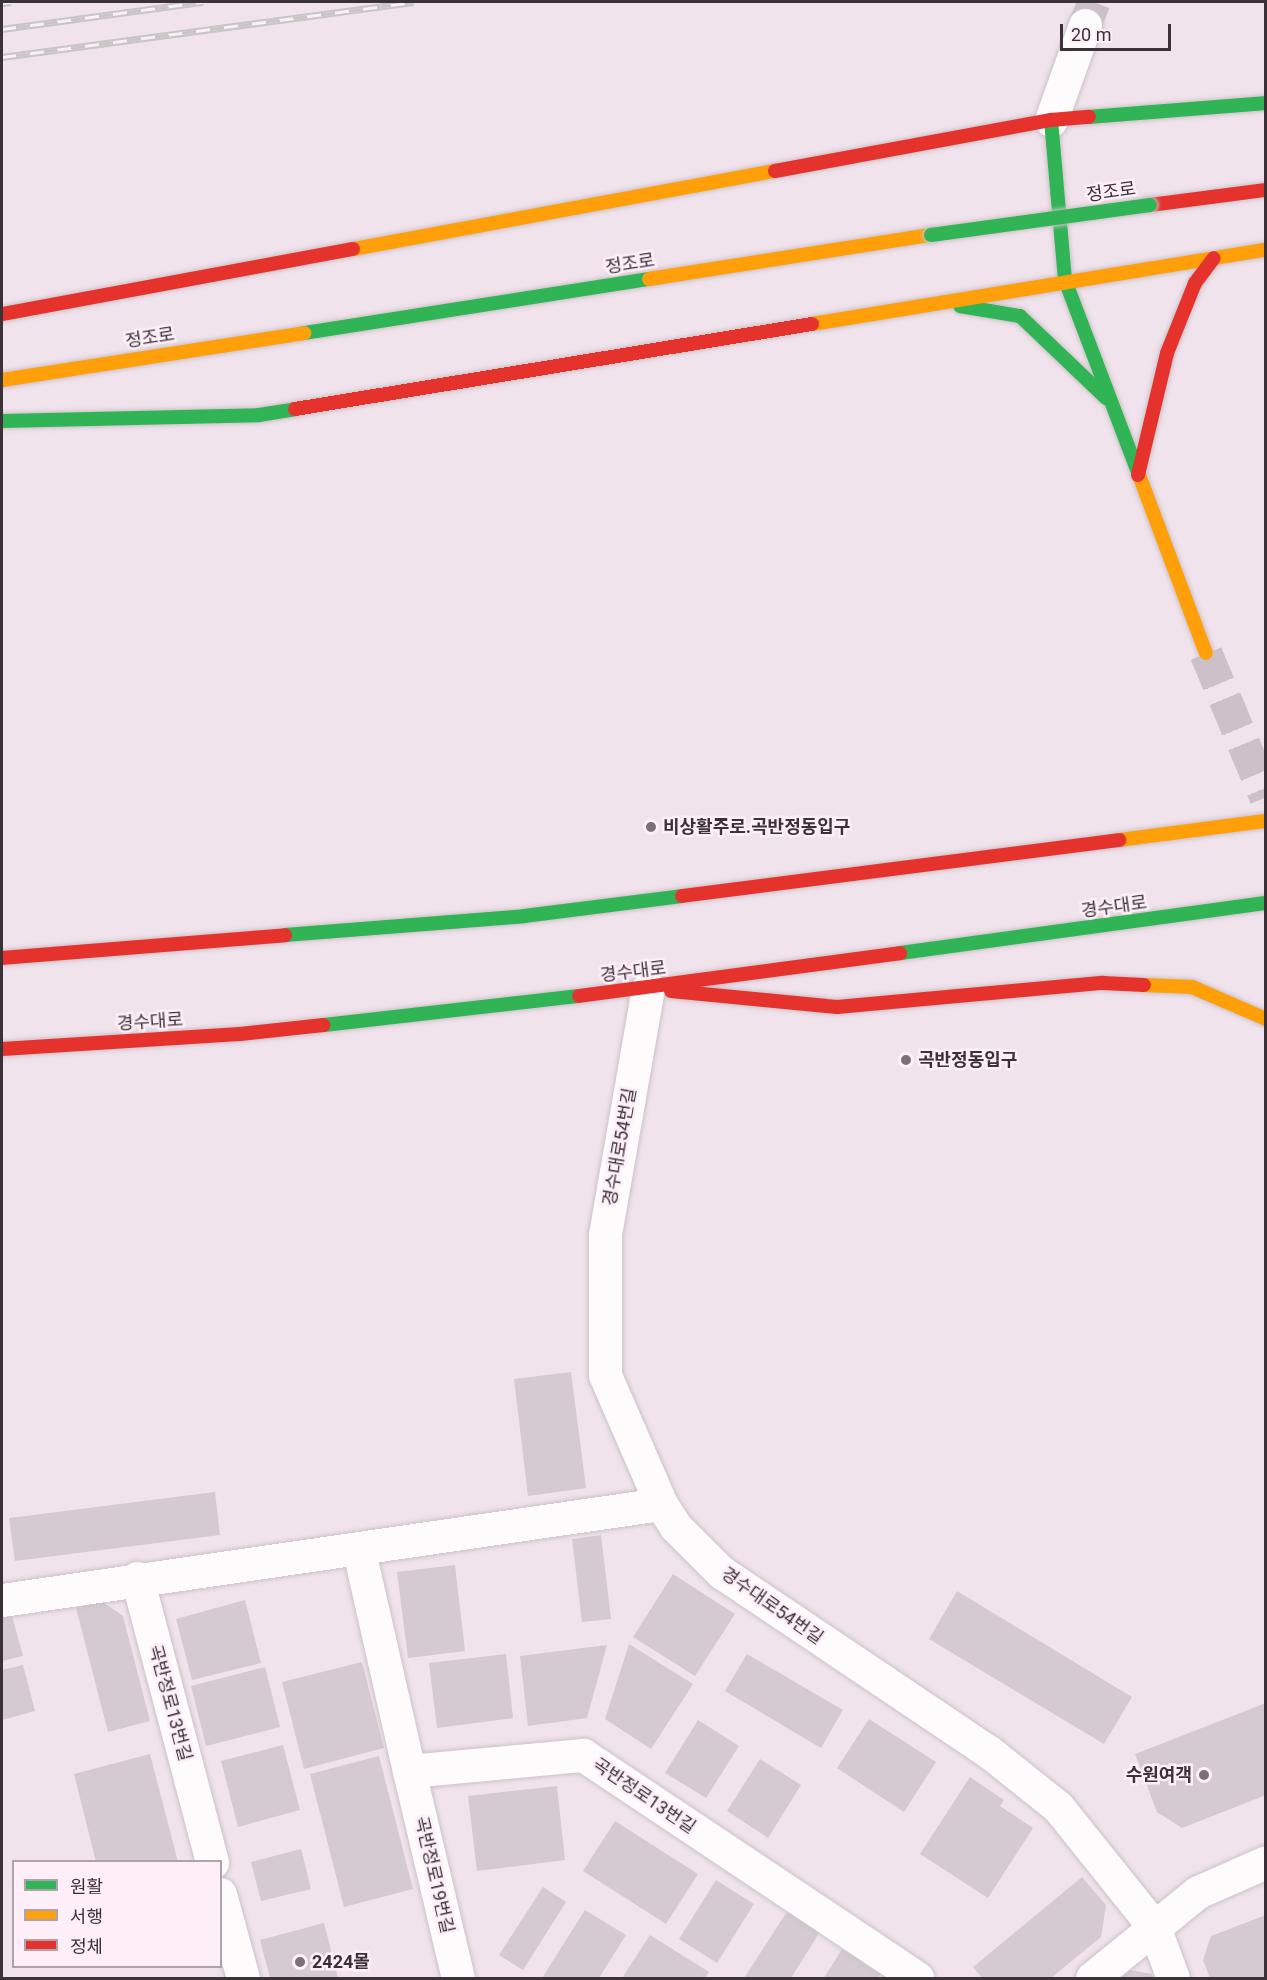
<!DOCTYPE html>
<html>
<head>
<meta charset="utf-8">
<style>
  body { margin:0 }
  #map { position:relative; width:1267px; height:1980px; overflow:hidden; background:#f1e3ec; font-family:Roboto,"Noto Sans KR",sans-serif }
  div>[style] { position:absolute }
  [style*='--x'] { left:calc(var(--x)*1px); top:calc(var(--y)*1px); width:calc(var(--w)*1px); rotate:calc(var(--a)*1deg) }
  .building>* { inset:0; background:#d5cad1 }
  .street-tunnel>* { height:33px; margin-top:-16.5px; transform-origin:0; background:repeating-linear-gradient(90deg,#cdc0c8 0 33px,transparent 0 49px) }
  .secondary-tunnel>* { height:33px; margin-top:-16.5px; transform-origin:0; background:repeating-linear-gradient(90deg,#cdc0c8 0 33px,transparent 0 49px) }
  .roads { filter:drop-shadow(0 0 2px #ccc2c8) drop-shadow(0 0 2px #ccc2c8) }
  .street>* { height:33px; margin:-16.5px; padding:0 16.5px; transform-origin:16.5px; border-radius:16.5px; background:#fdfbfc }
  .fast>* { height:14px; margin:-7px; padding:0 7px; transform-origin:7px; border-radius:7px; background:#30b455 }
  .slow>* { height:14px; margin:-7px; padding:0 7px; transform-origin:7px; border-radius:7px; background:#ff9f0a }
  .jam>* { height:14px; margin:-7px; padding:0 7px; transform-origin:7px; border-radius:7px; background:#e5322d }
  .rail>* { height:7px; margin-top:-3.5px; transform-origin:0; background:repeating-linear-gradient(90deg,#fdeef8 0 14px,#c8c5c7 0 28px); box-sizing:border-box; border-block:2px solid #c8c5c7 }
  .bridges { filter:drop-shadow(0 0 2px #ccc2c8) drop-shadow(0 0 2px #ccc2c8) }
  .fast-bridge>* { height:14px; margin:-7px; padding:0 7px; transform-origin:7px; border-radius:7px; background:#30b455 }
  .dots>* { width:16px; height:16px; translate:-50% -50%; box-sizing:border-box; border:3px solid #fdeef8; border-radius:50% }
  span { translate:-50% -50%; white-space:nowrap; text-align:center; line-height:1.15; -webkit-text-stroke:5px #fdeef8; paint-order:stroke }
  .street-label { font-size:18px; color:#3b3238 }
  .poi-label { font-size:18px; color:#3b3238; font-weight:700 }
  .left { translate:0 -50%; text-align:left }
  .right { translate:-100% -50%; text-align:right }
  .frame { position:absolute; inset:0; border:3px solid #3b3238; pointer-events:none }
  .legend { position:absolute; left:12px; top:1860px; width:210px; height:108px; box-sizing:border-box; background:#fdeef8; border:2px solid #afa3ab; margin:0; padding:8px 10px; list-style:none; font-size:18px; color:#3b3238 }
  .legend li { display:flex; align-items:center; gap:12px; height:30px }
  .legend b { width:30px; border:2px solid #afa3ab }
  .scale { position:absolute; left:1060px; top:24px; width:111px; height:27px; box-sizing:border-box; border:3px solid #3b3238; border-top:0; padding-left:8px; font-size:18px; line-height:21px; white-space:nowrap; color:#3b3238; -webkit-text-stroke:4px #fdeef8; paint-order:stroke }
</style>
</head>
<body>
<div id="map">
  <div class="building">
    <i style="clip-path:polygon(571px 1372px,586px 1488px,528px 1496px,514px 1379px)"></i>
    <i style="clip-path:polygon(215px 1492px,220px 1535px,15px 1561px,9px 1518px)"></i>
    <i style="clip-path:polygon(601px 1535px,611px 1619px,582px 1622px,572px 1539px)"></i>
    <i style="clip-path:polygon(455px 1565px,465px 1651px,408px 1658px,397px 1572px)"></i>
    <i style="clip-path:polygon(673px 1574px,735px 1614px,695px 1676px,633px 1637px)"></i>
    <i style="clip-path:polygon(957px 1591px,1132px 1697px,1104px 1744px,929px 1639px)"></i>
    <i style="clip-path:polygon(245px 1600px,261px 1663px,192px 1680px,176px 1619px)"></i>
    <i style="clip-path:polygon(8px 1601px,23px 1656px,2px 1661px,2px 1603px)"></i>
    <i style="clip-path:polygon(101px 1601px,123px 1616px,150px 1721px,108px 1732px,76px 1608px)"></i>
    <i style="clip-path:polygon(629px 1644px,693px 1684px,651px 1749px,605px 1719px)"></i>
    <i style="clip-path:polygon(607px 1645px,587px 1718px,528px 1726px,520px 1656px)"></i>
    <i style="clip-path:polygon(506px 1654px,513px 1718px,437px 1728px,429px 1663px)"></i>
    <i style="clip-path:polygon(747px 1654px,843px 1710px,821px 1748px,725px 1691px)"></i>
    <i style="clip-path:polygon(362px 1662px,384px 1748px,304px 1769px,282px 1682px)"></i>
    <i style="clip-path:polygon(23px 1665px,35px 1711px,2px 1720px,2px 1670px)"></i>
    <i style="clip-path:polygon(265px 1667px,280px 1727px,206px 1746px,191px 1686px)"></i>
    <i style="clip-path:polygon(1266px 1703px,1266px 1795px,1182px 1828px,1157px 1812px,1135px 1754px)"></i>
    <i style="clip-path:polygon(869px 1719px,936px 1762px,904px 1812px,837px 1768px)"></i>
    <i style="clip-path:polygon(698px 1720px,739px 1746px,706px 1798px,665px 1773px)"></i>
    <i style="clip-path:polygon(283px 1745px,300px 1810px,238px 1827px,221px 1761px)"></i>
    <i style="clip-path:polygon(150px 1754px,178px 1862px,96px 1862px,74px 1774px)"></i>
    <i style="clip-path:polygon(379px 1756px,413px 1889px,344px 1907px,310px 1774px)"></i>
    <i style="clip-path:polygon(760px 1759px,801px 1785px,768px 1838px,727px 1811px)"></i>
    <i style="clip-path:polygon(970px 1777px,1004px 1800px,1000px 1806px,1033px 1828px,988px 1898px,920px 1854px)"></i>
    <i style="clip-path:polygon(557px 1786px,565px 1860px,477px 1871px,468px 1796px)"></i>
    <i style="clip-path:polygon(615px 1821px,698px 1874px,666px 1924px,583px 1871px)"></i>
    <i style="clip-path:polygon(301px 1849px,311px 1889px,261px 1901px,251px 1862px)"></i>
    <i style="clip-path:polygon(1082px 1877px,1106px 1905px,1101px 1937px,1051px 1978px,982px 1978px,973px 1967px)"></i>
    <i style="clip-path:polygon(716px 1880px,754px 1904px,717px 1963px,679px 1939px)"></i>
    <i style="clip-path:polygon(543px 1887px,566px 1902px,523px 1970px,499px 1955px)"></i>
    <i style="clip-path:polygon(790px 1907px,823px 1927px,791px 1978px,744px 1978px)"></i>
    <i style="clip-path:polygon(585px 1910px,626px 1935px,599px 1978px,542px 1978px)"></i>
    <i style="clip-path:polygon(1266px 1915px,1266px 1978px,1210px 1978px,1203px 1960px,1211px 1936px)"></i>
    <i style="clip-path:polygon(324px 1923px,338px 1978px,270px 1978px,260px 1940px)"></i>
    <i style="clip-path:polygon(650px 1935px,709px 1972px,705px 1978px,622px 1978px)"></i>
    <i style="clip-path:polygon(842px 1949px,881px 1974px,877px 1978px,824px 1978px)"></i>
    <i style="clip-path:polygon(1130px 1970px,1152px 1974px,1154px 1978px,1118px 1978px)"></i>
  </div>
  <div class="street-tunnel">
    <i style="--x:1085;--y:25;--w:25;--a:-69"></i>
  </div>
  <div class="secondary-tunnel">
    <i style="--x:1206;--y:653;--w:156;--a:67.4"></i>
  </div>
  <div class="roads">
    <div class="street">
      <i style="--x:1051;--y:120;--w:101;--a:-70.3"></i>
      <i style="--x:648;--y:988;--w:251;--a:99.9"></i>
      <i style="--x:605;--y:1235;--w:140;--a:90"></i>
      <i style="--x:605;--y:1375;--w:141;--a:66.5"></i>
      <i style="--x:661;--y:1504;--w:27;--a:57"></i>
      <i style="--x:676;--y:1527;--w:64;--a:45"></i>
      <i style="--x:721;--y:1572;--w:323;--a:33.9"></i>
      <i style="--x:989;--y:1752;--w:88;--a:38.6"></i>
      <i style="--x:1058;--y:1807;--w:154;--a:51.3"></i>
      <i style="--x:1154;--y:1927;--w:54;--a:69.6"></i>
      <i style="--x:359;--y:1551;--w:226;--a:77.2"></i>
      <i style="--x:409;--y:1771;--w:175;--a:-5.3"></i>
      <i style="--x:583;--y:1755;--w:402;--a:33.7"></i>
      <i style="--x:137;--y:1578;--w:294;--a:75.2"></i>
      <i style="--x:2;--y:1600;--w:666;--a:-8.29"></i>
      <i style="--x:409;--y:1771;--w:213;--a:76.7"></i>
      <i style="--x:220;--y:1894;--w:87;--a:74.7"></i>
      <i style="--x:1092;--y:1978;--w:136;--a:-39.1"></i>
      <i style="--x:1198;--y:1892;--w:74;--a:-23.8"></i>
    </div>
    <div class="fast">
      <i style="--x:1089;--y:117;--w:178;--a:-4.5"></i>
      <i style="--x:1051;--y:120;--w:161;--a:85"></i>
      <i style="--x:1065;--y:280;--w:209;--a:69.2"></i>
      <i style="--x:960;--y:306;--w:61;--a:9.5"></i>
      <i style="--x:1020;--y:316;--w:119;--a:43.6"></i>
      <i style="--x:304;--y:333;--w:349;--a:-8.9"></i>
      <i style="--x:2;--y:421;--w:257;--a:-1.3"></i>
      <i style="--x:259;--y:415;--w:36;--a:-9"></i>
      <i style="--x:285;--y:935;--w:240;--a:-4.5"></i>
      <i style="--x:524;--y:916;--w:159;--a:-7.2"></i>
      <i style="--x:900;--y:953;--w:369;--a:-7.8"></i>
      <i style="--x:324;--y:1025;--w:257;--a:-6.5"></i>
    </div>
    <div class="slow">
      <i style="--x:353;--y:249;--w:429;--a:-10.5"></i>
      <i style="--x:649;--y:279;--w:285;--a:-8.9"></i>
      <i style="--x:812;--y:324;--w:460;--a:-9.3"></i>
      <i style="--x:2;--y:380;--w:306;--a:-8.8"></i>
      <i style="--x:1139;--y:475;--w:190;--a:69.4"></i>
      <i style="--x:1119;--y:840;--w:148;--a:-7.4"></i>
      <i style="--x:1144;--y:985;--w:48;--a:2.4"></i>
      <i style="--x:1192;--y:987;--w:81;--a:23.4"></i>
    </div>
    <div class="jam">
      <i style="--x:775;--y:171;--w:281;--a:-10.5"></i>
      <i style="--x:1051;--y:120;--w:38;--a:-5"></i>
      <i style="--x:1150;--y:205;--w:117;--a:-7.4"></i>
      <i style="--x:2;--y:314;--w:357;--a:-10.5"></i>
      <i style="--x:295;--y:409;--w:524;--a:-9.34"></i>
      <i style="--x:1138;--y:475;--w:125;--a:-76.6"></i>
      <i style="--x:1167;--y:353;--w:75;--a:-68.2"></i>
      <i style="--x:1195;--y:283;--w:31;--a:-53"></i>
      <i style="--x:682;--y:896;--w:441;--a:-7.3"></i>
      <i style="--x:2;--y:958;--w:284;--a:-4.6"></i>
      <i style="--x:671;--y:991;--w:167;--a:5.5"></i>
      <i style="--x:837;--y:1007;--w:267;--a:-5.2"></i>
      <i style="--x:1103;--y:983;--w:41;--a:2.8"></i>
      <i style="--x:579;--y:996;--w:324;--a:-7.6"></i>
      <i style="--x:2;--y:1049;--w:238;--a:-3.6"></i>
      <i style="--x:240;--y:1034;--w:84;--a:-6.1"></i>
    </div>
  </div>
  <div class="rail">
    <i style="--x:2;--y:3;--w:9;--a:-6"></i>
    <i style="--x:2;--y:29;--w:203;--a:-7.7"></i>
    <i style="--x:2;--y:57;--w:415;--a:-7.6"></i>
  </div>
  <div class="bridges">
    <div class="fast-bridge">
      <i style="--x:931;--y:235;--w:221;--a:-7.8"></i>
    </div>
  </div>
  <div class="dots">
    <i style="left:651px;top:827px;background:#7b7077"></i>
    <i style="left:906px;top:1060px;background:#7b7077"></i>
    <i style="left:1204px;top:1775px;background:#7b7077"></i>
    <i style="left:300px;top:1962px;background:#7b7077"></i>
  </div>
  <div class="street-label">
    <span style="left:1111px;top:192px;rotate:-8deg">정조로</span>
    <span style="left:630px;top:264px;rotate:-9deg">정조로</span>
    <span style="left:150px;top:338px;rotate:-9deg">정조로</span>
    <span style="left:1114px;top:907px;rotate:-8deg">경수대로</span>
    <span style="left:633px;top:972px;rotate:-7deg">경수대로</span>
    <span style="left:150px;top:1022px;rotate:-4deg">경수대로</span>
    <span style="left:620px;top:1147px;rotate:-80deg">경수대로54번길</span>
    <span style="left:772px;top:1606px;rotate:35deg">경수대로54번길</span>
    <span style="left:170px;top:1703px;rotate:75deg">곡반정로13번길</span>
    <span style="left:644px;top:1796px;rotate:34deg">곡반정로13번길</span>
    <span style="left:434px;top:1875px;rotate:77deg">곡반정로19번길</span>
  </div>
  <div class="poi-label">
    <span class="left" style="left:663px;top:827px">비상활주로.곡반정동입구</span>
    <span class="left" style="left:918px;top:1060px">곡반정동입구</span>
    <span class="right" style="left:1192px;top:1775px">수원여객</span>
    <span class="left" style="left:312px;top:1962px">2424몰</span>
  </div>
  <div class="frame"></div>
  <ul class="legend">
  <li><b style="height:8px;background:#30b455"></b>원활</li>
  <li><b style="height:8px;background:#ff9f0a"></b>서행</li>
  <li><b style="height:8px;background:#e5322d"></b>정체</li>
  </ul>
  <div class="scale">20 m</div>
</div>
</body>
</html>
